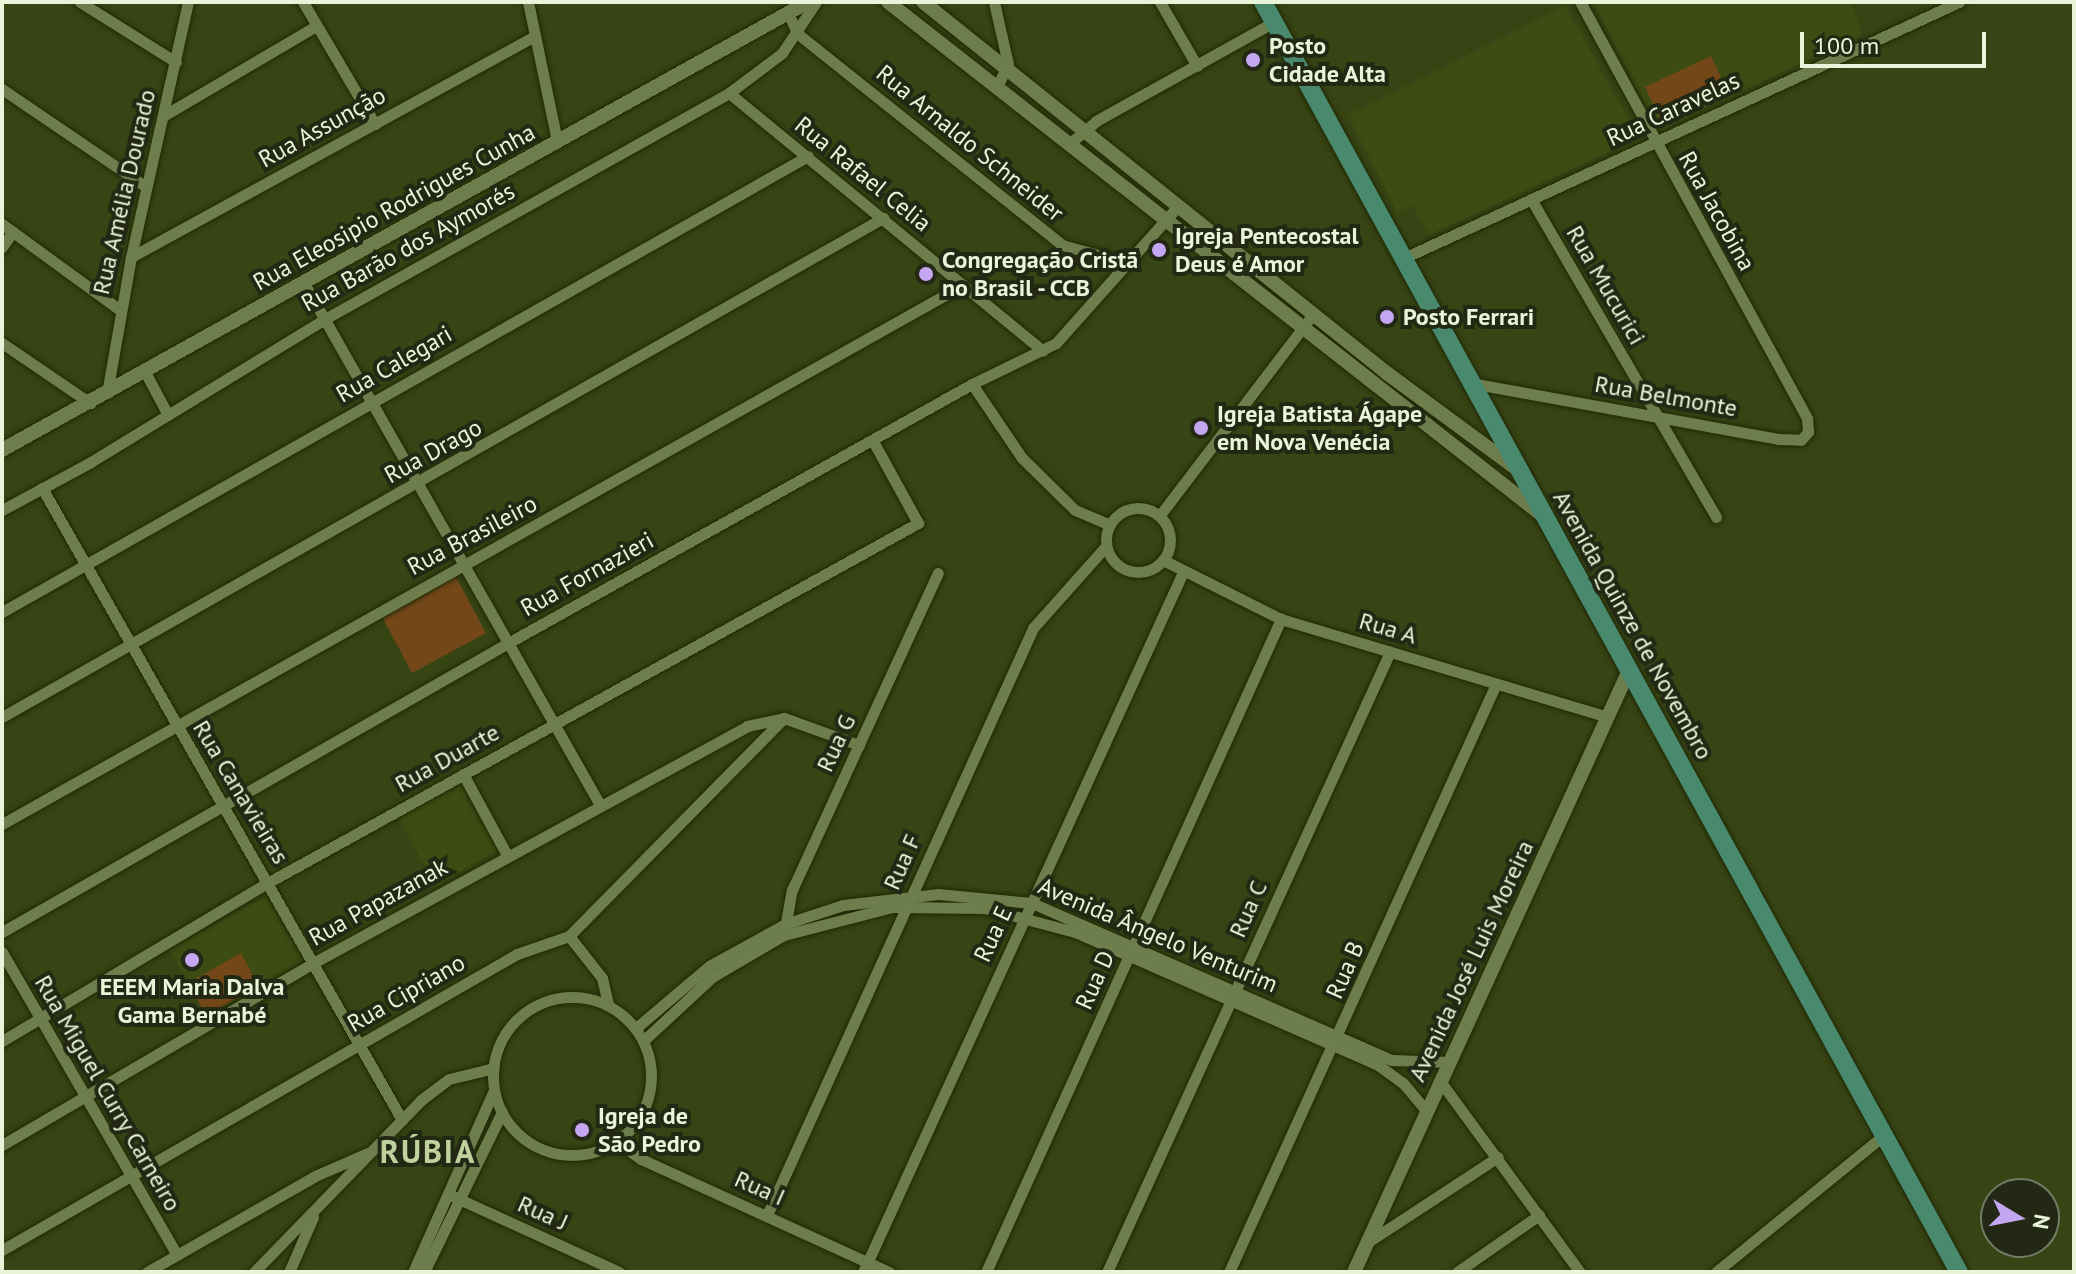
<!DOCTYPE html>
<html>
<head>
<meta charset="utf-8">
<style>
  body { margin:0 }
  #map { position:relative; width:2076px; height:1274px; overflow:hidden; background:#374414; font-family:"PT Sans",sans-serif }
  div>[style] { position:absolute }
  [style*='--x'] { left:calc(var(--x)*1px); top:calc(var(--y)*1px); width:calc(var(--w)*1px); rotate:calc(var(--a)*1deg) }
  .built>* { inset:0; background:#3c4c12 }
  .green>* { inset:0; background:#734718 }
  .roads { filter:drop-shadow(0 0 2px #202905) drop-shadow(0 0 2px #202905) }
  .minor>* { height:11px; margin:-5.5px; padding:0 5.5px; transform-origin:5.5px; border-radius:5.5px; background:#6d7d4c }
  .minor>.ring { margin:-5.5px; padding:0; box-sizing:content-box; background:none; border:11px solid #6d7d4c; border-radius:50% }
  .tertiary>* { height:14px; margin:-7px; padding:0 7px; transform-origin:7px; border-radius:7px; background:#6d7d4c }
  .primary>* { height:18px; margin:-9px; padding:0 9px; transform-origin:9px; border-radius:9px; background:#498a6f }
  .dots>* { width:22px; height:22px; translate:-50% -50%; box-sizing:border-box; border:4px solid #222814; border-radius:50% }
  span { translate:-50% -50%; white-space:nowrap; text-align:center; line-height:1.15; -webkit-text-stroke:8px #222814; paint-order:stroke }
  .poi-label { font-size:24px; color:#eaf4d9; font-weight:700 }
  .left { translate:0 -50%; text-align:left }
  .street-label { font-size:24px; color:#eaf4d9 }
  .district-label { font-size:32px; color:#bfd19d; font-weight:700; letter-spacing:2px }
  .frame { position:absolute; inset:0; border:4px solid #eaf4d9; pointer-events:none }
  .north { position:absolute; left:1980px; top:1178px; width:80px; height:80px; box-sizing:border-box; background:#222814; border:2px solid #727a63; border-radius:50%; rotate:100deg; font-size:22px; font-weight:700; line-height:32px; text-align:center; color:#eaf4d9 }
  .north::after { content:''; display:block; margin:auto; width:28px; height:36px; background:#c5a6f0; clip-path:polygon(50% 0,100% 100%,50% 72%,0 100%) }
  .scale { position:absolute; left:1800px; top:32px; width:186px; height:36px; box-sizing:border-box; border:4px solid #eaf4d9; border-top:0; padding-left:10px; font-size:24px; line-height:28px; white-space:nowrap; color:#eaf4d9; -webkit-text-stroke:6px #222814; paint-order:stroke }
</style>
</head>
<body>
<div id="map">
  <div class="built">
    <i style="clip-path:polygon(1593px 2px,1850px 2px,1863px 34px,1659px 130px)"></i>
    <i style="clip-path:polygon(1565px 6px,1639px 138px,1429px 235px,1413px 206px,1397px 212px,1348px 115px)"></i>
    <i style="clip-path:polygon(459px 781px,497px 850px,436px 886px,398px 817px)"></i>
    <i style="clip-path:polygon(267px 896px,304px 961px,206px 1015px,170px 950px)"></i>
  </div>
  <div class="green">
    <i style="clip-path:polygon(1711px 56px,1729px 94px,1663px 125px,1645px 87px)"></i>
    <i style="clip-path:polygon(453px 572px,486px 633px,412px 673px,379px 611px)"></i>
    <i style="clip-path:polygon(241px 953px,259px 986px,206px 1015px,188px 983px)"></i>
  </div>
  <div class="roads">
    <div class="minor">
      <i style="--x:80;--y:2;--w:113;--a:32"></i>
      <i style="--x:303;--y:2;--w:142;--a:59.5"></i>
      <i style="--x:528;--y:2;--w:142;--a:78.2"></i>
      <i style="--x:994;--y:2;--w:64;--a:77.3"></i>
      <i style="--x:1008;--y:64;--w:25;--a:116"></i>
      <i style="--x:1160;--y:2;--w:74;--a:60"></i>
      <i style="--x:788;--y:13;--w:23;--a:65"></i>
      <i style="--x:798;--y:34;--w:338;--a:38.6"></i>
      <i style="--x:1062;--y:245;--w:67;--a:15.5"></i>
      <i style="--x:2;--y:89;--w:174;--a:34.2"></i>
      <i style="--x:729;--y:93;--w:406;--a:39.4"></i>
      <i style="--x:163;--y:116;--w:178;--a:-30.5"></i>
      <i style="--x:1069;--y:144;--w:35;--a:-40"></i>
      <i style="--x:1096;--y:121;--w:204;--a:-29.1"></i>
      <i style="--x:1531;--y:199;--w:368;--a:59.8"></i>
      <i style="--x:2;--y:224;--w:146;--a:36.1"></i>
      <i style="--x:2;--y:247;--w:19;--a:-55"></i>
      <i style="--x:131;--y:257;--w:460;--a:-28.7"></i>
      <i style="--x:1406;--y:257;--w:609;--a:-24.76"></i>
      <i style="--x:304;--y:283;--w:600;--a:60.44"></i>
      <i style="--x:2;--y:343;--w:107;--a:34.3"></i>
      <i style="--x:144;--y:370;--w:51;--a:61.9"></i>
      <i style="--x:972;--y:384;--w:89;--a:56"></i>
      <i style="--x:1022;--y:458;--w:74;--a:44.5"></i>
      <i style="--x:1075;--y:510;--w:38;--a:23"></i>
      <i style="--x:1476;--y:384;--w:307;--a:10.3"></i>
      <i style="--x:1778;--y:439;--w:23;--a:2"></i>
      <i style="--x:1801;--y:440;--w:11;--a:-49"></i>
      <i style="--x:1808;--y:432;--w:14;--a:-94"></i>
      <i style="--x:1807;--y:418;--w:474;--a:-118.6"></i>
      <i style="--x:107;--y:393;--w:138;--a:-80"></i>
      <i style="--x:131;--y:257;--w:261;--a:-77.4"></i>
      <i style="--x:42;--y:488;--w:727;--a:60.33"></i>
      <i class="ring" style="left:1106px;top:508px;width:53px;height:53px"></i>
      <i style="--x:2;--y:510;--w:99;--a:-28.4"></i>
      <i style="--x:89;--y:463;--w:274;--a:-31.4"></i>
      <i style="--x:323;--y:320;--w:465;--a:-29.2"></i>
      <i style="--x:729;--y:93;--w:66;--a:-37"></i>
      <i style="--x:782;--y:53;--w:61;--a:-56.3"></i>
      <i style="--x:1160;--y:515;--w:253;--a:-52.7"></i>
      <i style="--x:1163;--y:560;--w:132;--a:26.6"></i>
      <i style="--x:1281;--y:619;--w:341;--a:16.7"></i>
      <i style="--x:2;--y:612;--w:926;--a:-29.5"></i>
      <i style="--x:2;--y:717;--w:1013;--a:-29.53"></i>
      <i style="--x:463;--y:774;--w:92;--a:61.5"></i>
      <i style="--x:2;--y:824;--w:1102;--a:-29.29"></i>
      <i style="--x:785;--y:928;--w:39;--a:-80"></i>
      <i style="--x:792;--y:890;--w:349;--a:-65.3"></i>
      <i style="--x:2;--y:932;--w:583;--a:-29.73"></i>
      <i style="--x:508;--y:643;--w:531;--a:-29.17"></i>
      <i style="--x:972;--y:384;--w:93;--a:-26"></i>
      <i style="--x:1056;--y:343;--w:183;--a:-48.3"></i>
      <i style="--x:569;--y:936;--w:53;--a:51.8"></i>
      <i style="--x:602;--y:978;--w:28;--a:77"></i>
      <i style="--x:2;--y:952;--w:350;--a:60"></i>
      <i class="ring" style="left:493px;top:997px;width:147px;height:147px"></i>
      <i style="--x:636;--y:1028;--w:96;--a:-40.3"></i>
      <i style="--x:709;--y:966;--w:87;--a:-28.9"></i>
      <i style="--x:785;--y:924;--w:61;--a:-18.1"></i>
      <i style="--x:843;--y:905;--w:96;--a:-6.6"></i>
      <i style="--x:938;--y:894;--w:94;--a:5.5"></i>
      <i style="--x:1032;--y:903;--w:393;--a:23.6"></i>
      <i style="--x:1392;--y:1060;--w:58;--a:2"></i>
      <i style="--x:2;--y:1041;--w:311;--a:-30.8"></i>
      <i style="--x:269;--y:882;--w:742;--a:-28.95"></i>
      <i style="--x:918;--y:523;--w:94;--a:-118.8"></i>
      <i style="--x:643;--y:1041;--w:94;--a:-42.8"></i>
      <i style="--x:712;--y:977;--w:83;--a:-30.3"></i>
      <i style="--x:784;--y:935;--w:112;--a:-14.5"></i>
      <i style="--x:892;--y:907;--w:92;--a:0.6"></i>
      <i style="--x:984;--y:908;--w:94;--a:14.8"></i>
      <i style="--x:1075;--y:932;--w:331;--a:23.7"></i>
      <i style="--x:1378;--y:1065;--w:31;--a:36"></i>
      <i style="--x:1403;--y:1083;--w:35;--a:50"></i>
      <i style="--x:1440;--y:1081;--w:237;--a:53.8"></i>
      <i style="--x:616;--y:1141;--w:31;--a:36"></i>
      <i style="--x:641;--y:1159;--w:273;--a:24.5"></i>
      <i style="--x:2;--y:1145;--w:363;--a:-30.3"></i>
      <i style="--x:315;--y:962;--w:492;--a:-28.6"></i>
      <i style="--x:747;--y:726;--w:38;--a:-12"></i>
      <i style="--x:784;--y:718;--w:80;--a:19.8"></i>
      <i style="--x:448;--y:1194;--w:188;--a:24.5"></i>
      <i style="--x:767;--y:1215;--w:644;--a:-65.62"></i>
      <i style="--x:1033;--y:628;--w:110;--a:-48.3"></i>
      <i style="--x:1368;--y:1242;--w:155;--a:-33.2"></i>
      <i style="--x:2;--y:1250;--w:594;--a:-29.89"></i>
      <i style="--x:517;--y:954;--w:55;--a:-19.1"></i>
      <i style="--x:569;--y:936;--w:306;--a:-45.4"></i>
      <i style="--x:147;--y:1272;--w:193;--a:-29.7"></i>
      <i style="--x:315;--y:1176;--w:58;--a:-23.5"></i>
      <i style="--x:254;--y:1272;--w:240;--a:-45.8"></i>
      <i style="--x:421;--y:1100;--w:35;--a:-37"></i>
      <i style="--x:449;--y:1079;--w:46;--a:-13.7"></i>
      <i style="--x:289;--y:1272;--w:60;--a:-66.4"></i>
      <i style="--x:413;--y:1272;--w:199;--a:-66"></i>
      <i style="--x:424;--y:1272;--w:178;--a:-64"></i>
      <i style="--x:863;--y:1272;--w:770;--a:-65.43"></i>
      <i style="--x:986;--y:1272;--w:717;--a:-65.69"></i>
      <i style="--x:1107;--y:1272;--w:682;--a:-65.47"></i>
      <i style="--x:1229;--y:1272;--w:646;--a:-65.58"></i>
      <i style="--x:1457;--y:1272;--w:100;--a:-34.8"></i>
      <i style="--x:1716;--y:1272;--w:218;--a:-39.2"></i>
    </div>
    <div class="tertiary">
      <i style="--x:888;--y:2;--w:831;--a:38.11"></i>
      <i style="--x:923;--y:2;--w:595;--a:38.66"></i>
      <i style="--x:1388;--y:374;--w:160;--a:36.4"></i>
      <i style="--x:2;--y:450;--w:922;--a:-29.07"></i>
      <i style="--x:1354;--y:1272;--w:664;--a:-65.44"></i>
    </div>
    <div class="primary">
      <i style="--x:1263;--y:2;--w:1448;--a:61.28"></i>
    </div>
  </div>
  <div class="dots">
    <i style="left:1253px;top:60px;background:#c5a6f0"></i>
    <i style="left:1159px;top:250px;background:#c5a6f0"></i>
    <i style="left:926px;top:274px;background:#c5a6f0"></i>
    <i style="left:1387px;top:317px;background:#c5a6f0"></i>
    <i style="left:1201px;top:428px;background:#c5a6f0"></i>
    <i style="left:192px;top:960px;background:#c5a6f0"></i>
    <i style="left:582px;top:1130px;background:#c5a6f0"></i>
  </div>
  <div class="poi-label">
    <span class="left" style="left:1269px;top:60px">Posto<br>Cidade Alta</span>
    <span class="left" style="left:1175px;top:250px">Igreja Pentecostal<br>Deus é Amor</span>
    <span class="left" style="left:942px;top:274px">Congregação Cristã<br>no Brasil - CCB</span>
    <span class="left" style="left:1403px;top:317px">Posto Ferrari</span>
    <span class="left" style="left:1217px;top:428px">Igreja Batista Ágape<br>em Nova Venécia</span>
    <span style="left:192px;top:1001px">EEEM Maria Dalva<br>Gama Bernabé</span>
    <span class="left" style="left:598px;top:1130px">Igreja de<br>São Pedro</span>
  </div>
  <div class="street-label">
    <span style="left:1673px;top:109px;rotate:-25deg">Rua Caravelas</span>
    <span style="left:322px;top:127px;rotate:-29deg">Rua Assunção</span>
    <span style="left:970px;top:143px;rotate:39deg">Rua Arnaldo Schneider</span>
    <span style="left:863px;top:174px;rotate:39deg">Rua Rafael Celia</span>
    <span style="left:124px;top:192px;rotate:-77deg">Rua Amélia Dourado</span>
    <span style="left:394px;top:207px;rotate:-29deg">Rua Eleosipio Rodrigues Cunha</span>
    <span style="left:1717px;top:211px;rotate:61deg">Rua Jacobina</span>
    <span style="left:408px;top:247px;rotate:-29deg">Rua Barão dos Aymorés</span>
    <span style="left:1606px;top:285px;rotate:60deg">Rua Mucurici</span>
    <span style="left:394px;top:364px;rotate:-30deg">Rua Calegari</span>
    <span style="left:1666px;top:396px;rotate:10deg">Rua Belmonte</span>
    <span style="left:433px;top:451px;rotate:-29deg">Rua Drago</span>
    <span style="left:472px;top:535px;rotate:-28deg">Rua Brasileiro</span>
    <span style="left:587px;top:574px;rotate:-29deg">Rua Fornazieri</span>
    <span style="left:1633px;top:625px;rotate:61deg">Avenida Quinze de Novembro</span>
    <span style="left:1388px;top:628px;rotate:16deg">Rua A</span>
    <span style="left:836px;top:743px;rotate:-65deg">Rua G</span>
    <span style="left:447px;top:758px;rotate:-29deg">Rua Duarte</span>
    <span style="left:241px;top:792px;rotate:59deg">Rua Canavieiras</span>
    <span style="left:902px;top:862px;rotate:-66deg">Rua F</span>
    <span style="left:378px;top:902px;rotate:-29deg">Rua Papazanak</span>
    <span style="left:1248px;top:909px;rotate:-66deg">Rua C</span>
    <span style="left:993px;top:934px;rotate:-65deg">Rua E</span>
    <span style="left:1158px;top:935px;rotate:23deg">Avenida Ângelo Venturim</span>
    <span style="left:1471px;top:961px;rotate:-65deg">Avenida José Luis Moreira</span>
    <span style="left:1345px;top:970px;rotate:-66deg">Rua B</span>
    <span style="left:1095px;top:980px;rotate:-66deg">Rua D</span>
    <span style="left:406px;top:993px;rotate:-30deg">Rua Cipriano</span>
    <span style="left:108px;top:1093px;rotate:60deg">Rua Miguel Curry Carneiro</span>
    <span style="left:760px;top:1188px;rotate:24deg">Rua I</span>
    <span style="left:543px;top:1213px;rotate:24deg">Rua J</span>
  </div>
  <div class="district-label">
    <span style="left:428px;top:1151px">RÚBIA</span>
  </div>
  <div class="frame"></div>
  <div class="north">N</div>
  <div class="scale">100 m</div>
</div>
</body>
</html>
